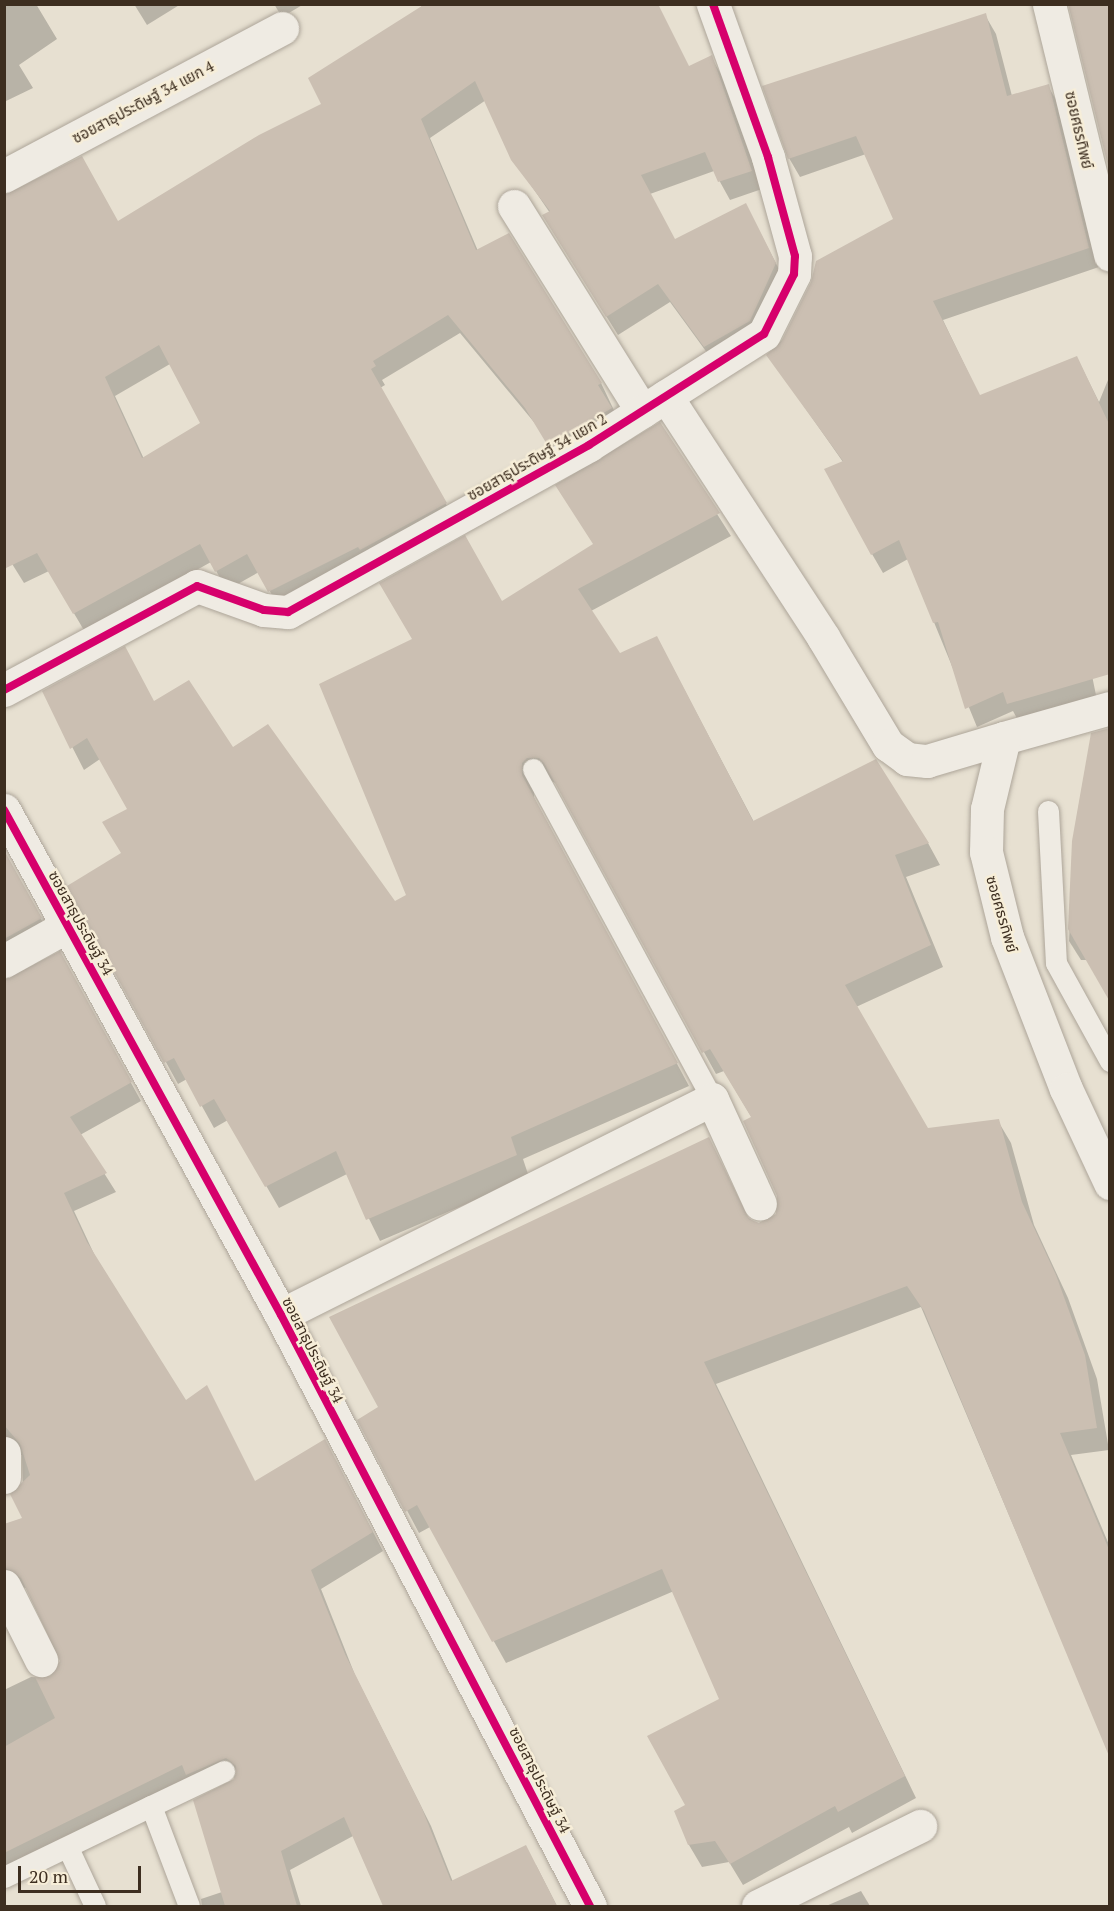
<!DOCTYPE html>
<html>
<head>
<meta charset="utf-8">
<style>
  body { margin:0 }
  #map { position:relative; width:1114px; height:1911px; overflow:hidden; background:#e7e0d1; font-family:"PT Serif","Noto Sans Thai",serif }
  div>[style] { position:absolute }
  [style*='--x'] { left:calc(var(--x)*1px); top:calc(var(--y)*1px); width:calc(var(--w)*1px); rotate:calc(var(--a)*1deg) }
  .shadow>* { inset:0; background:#0003 }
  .building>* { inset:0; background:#cbbfb2 }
  .roads { filter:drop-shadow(0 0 2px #ada599) drop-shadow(0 0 2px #ada599) }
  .service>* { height:21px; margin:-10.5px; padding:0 10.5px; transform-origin:10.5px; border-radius:10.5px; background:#efebe3 }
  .minor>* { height:33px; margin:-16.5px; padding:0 16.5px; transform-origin:16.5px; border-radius:16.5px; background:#efebe3 }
  .tertiary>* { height:33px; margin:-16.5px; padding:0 16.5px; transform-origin:16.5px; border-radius:16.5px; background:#efebe3 }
  .cycleway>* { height:8px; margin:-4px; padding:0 4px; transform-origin:4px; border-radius:4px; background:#d6006c }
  span { translate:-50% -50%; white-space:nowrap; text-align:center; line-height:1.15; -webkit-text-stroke:5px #f7eed8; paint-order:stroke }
  .street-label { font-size:15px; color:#3d2e20 }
  .frame { position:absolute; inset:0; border:6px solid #3d2e20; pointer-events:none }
  .scale { position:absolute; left:18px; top:1866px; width:123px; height:27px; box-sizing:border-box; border:3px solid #3d2e20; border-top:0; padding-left:8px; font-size:18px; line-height:21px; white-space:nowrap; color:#3d2e20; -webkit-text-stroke:4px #f7eed8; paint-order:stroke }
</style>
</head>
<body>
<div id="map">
  <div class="shadow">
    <i style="clip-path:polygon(4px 4px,36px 4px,57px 39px,19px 65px,33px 88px,4px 102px)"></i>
    <i style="clip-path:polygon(134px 4px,181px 4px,147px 25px)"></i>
    <i style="clip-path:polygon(274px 4px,304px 4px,282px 17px)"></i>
    <i style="clip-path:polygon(evenodd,424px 4px,619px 4px,689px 68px,711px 57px,722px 76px,762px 189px,730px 200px,714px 171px,650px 194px,675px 241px,746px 205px,786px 283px,716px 365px,670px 302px,618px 335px,555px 234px,550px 213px,513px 159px,486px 100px,430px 138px,478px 251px,601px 383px,622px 427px,560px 464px,538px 427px,460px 333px,382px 380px,385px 385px,380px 388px,456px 522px,280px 609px,259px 572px,227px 590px,211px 562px,85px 632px,49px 571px,24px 583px,4px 551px,118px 223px,323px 105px,424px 4px,170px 364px,202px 423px,144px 459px,115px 396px,170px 364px)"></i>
    <i style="clip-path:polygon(985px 15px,996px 34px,1012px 96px,1048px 86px,1059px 105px,1099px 267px,943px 320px,980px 397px,1077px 358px,1099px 402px,1110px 375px,1110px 650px,1088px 656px,1097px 700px,1019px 722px,1013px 711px,977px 727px,908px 559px,883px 573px,872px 554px,843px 462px,768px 355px,895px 219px,866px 154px,800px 177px,789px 158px)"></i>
    <i style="clip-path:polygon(660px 424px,731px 536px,591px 611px,619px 655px,657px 638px,754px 822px,875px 761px,928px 843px,940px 865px,906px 877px,943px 967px,856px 1007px,927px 1130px,998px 1121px,1011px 1143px,1034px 1225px,1068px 1298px,1097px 1379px,1109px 1450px,1071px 1455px,1110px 1547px,1110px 1754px,921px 1307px,716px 1384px,916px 1798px,852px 1833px,849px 1827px,743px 1885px,729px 1862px,702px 1867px,689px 1845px,687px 1806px,721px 1699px,674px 1591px,506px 1663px,430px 1527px,419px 1533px,359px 1420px,380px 1408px,708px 1139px,746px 1216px,757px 1224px,777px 1215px,779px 1197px,752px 1118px,724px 1071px,716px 1074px,557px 784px,546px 778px,534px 785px,534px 798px,689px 1086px,523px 1159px,529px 1177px,380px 1241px,347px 1174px,279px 1208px,228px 1120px,214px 1128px,187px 1079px,178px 1084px,69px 886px,122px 854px,129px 809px,100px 759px,84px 770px,44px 692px,154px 702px,232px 749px,394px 903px,408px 896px,502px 603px,594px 545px)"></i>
    <i style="clip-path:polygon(1074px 841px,1087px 960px,1081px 960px,1069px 941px)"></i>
    <i style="clip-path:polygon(4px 853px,51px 937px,5px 963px)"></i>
    <i style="clip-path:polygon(70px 972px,141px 1101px,80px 1135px,116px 1192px,74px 1211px,95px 1256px,186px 1402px,255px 1482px,335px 1459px,383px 1551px,321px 1589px,355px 1675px,431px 1826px,453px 1882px,536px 1865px,557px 1906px,385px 1906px,353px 1836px,290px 1870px,301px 1906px,202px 1906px,201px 1899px,222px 1892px,238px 1778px,230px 1777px,4px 1875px,4px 1690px,31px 1677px,51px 1678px,61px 1662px,26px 1588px,12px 1586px,4px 1574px,4px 1526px,24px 1519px,22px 1455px,4px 1456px,4px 981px)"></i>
    <i style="clip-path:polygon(861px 1891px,870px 1906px,826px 1906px)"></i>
  </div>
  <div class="building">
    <i style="clip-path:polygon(evenodd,425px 4px,658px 4px,689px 66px,712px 55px,752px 171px,718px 182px,705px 152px,641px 175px,675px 239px,746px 203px,776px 263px,750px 321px,704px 347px,658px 284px,606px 317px,542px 215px,550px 211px,511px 160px,475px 81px,421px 119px,476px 250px,509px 233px,602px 383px,598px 385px,612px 408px,548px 446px,525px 408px,448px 315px,373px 361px,376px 366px,371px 369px,447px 503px,360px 550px,358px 547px,268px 592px,247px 554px,215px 572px,200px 544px,73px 614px,37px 553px,4px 569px,4px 195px,82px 156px,118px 221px,259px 135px,321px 104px,308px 78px,425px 4px,159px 345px,200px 423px,142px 458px,105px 377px,159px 345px)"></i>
    <i style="clip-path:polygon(1068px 4px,1110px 4px,1110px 174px)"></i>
    <i style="clip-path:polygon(986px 13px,1007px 96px,1049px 84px,1089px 248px,933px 301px,980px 395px,1077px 356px,1110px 426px,1110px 674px,1007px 704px,1003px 692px,965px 709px,938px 622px,933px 623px,899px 540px,871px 555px,824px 469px,843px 461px,766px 355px,781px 342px,811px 282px,816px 261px,893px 219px,856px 136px,788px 159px,762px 86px)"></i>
    <i style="clip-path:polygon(660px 422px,720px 513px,578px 589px,620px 653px,657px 636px,753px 821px,876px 759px,929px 843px,895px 855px,931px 945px,845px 985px,928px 1128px,999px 1119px,1022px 1202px,1056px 1275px,1085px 1355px,1097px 1428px,1060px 1433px,1110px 1552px,1109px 1756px,924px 1311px,907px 1286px,704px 1362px,905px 1776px,838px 1812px,835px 1806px,730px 1864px,715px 1841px,688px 1845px,674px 1811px,685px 1805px,647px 1736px,719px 1699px,662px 1569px,492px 1642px,417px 1505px,405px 1512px,357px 1420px,378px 1407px,329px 1317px,709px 1137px,749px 1219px,759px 1223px,776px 1214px,777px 1196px,743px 1121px,751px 1117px,710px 1049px,702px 1053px,544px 763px,539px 758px,527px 758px,522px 763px,522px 775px,678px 1063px,511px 1137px,517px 1155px,366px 1220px,336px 1151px,265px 1187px,214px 1099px,200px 1107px,174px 1058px,164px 1063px,67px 886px,121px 853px,102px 822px,127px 809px,87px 738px,70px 749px,42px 691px,125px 646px,154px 701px,189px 680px,233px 747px,268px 724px,395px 901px,406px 895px,319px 684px,412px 639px,379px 583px,465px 535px,502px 601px,593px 544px,555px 485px)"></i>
    <i style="clip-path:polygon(1110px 728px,1110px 1002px,1068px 929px,1072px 841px,1091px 733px)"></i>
    <i style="clip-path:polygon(4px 850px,42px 918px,4px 939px)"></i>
    <i style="clip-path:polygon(60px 951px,132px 1082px,70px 1117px,107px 1173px,64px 1193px,87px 1242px,186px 1400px,207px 1385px,255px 1481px,325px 1439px,373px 1532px,311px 1570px,345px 1654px,421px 1806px,451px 1881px,526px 1845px,557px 1906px,383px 1906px,344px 1817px,281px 1851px,297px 1906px,225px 1906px,193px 1800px,234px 1779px,236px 1766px,226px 1758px,186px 1775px,182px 1765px,4px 1853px,4px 1747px,55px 1718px,35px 1677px,50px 1676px,60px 1661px,21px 1578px,4px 1567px,4px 1524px,22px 1518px,10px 1494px,30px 1475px,20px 1444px,4px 1425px,4px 980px)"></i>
  </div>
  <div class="roads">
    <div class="service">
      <i style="--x:533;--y:769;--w:375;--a:61.5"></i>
      <i style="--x:1048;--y:811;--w:152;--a:87"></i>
      <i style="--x:1056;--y:963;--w:112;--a:61.1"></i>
      <i style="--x:151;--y:1806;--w:81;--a:-25.6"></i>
      <i style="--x:68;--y:1848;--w:64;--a:65"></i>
      <i style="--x:4;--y:1877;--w:163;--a:-25.8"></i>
      <i style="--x:151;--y:1806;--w:107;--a:69.2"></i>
    </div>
    <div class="minor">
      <i style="--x:1049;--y:4;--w:258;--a:76.3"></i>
      <i style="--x:4;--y:176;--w:315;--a:-28"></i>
      <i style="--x:514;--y:206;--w:242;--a:58"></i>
      <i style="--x:666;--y:396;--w:288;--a:56.9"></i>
      <i style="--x:823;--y:637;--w:126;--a:59"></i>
      <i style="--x:888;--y:745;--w:24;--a:36"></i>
      <i style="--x:907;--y:759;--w:20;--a:6"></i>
      <i style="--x:927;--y:761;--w:80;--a:-16.6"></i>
      <i style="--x:4;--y:690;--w:219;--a:-28.3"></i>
      <i style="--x:197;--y:586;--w:71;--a:19.7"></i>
      <i style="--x:264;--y:610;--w:24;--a:5"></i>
      <i style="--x:288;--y:612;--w:344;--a:-29"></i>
      <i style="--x:589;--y:445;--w:207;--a:-32.4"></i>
      <i style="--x:764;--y:334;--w:67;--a:-63.4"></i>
      <i style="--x:794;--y:274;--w:18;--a:-87"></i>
      <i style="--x:795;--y:256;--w:103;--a:-105.3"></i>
      <i style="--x:768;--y:157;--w:163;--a:-109.8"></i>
      <i style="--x:1110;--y:708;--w:110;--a:164.2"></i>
      <i style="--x:1004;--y:738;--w:73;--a:103.5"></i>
      <i style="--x:987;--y:809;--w:43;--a:91.3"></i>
      <i style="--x:986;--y:852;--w:88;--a:76.1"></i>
      <i style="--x:1007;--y:937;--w:163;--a:68.8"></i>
      <i style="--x:1066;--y:1089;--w:104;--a:64.9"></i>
      <i style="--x:4;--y:961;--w:72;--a:-29.1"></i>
      <i style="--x:281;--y:1315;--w:482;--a:-26.6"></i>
      <i style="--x:712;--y:1099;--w:115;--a:65.4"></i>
      <i style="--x:4;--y:1453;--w:24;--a:90"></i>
      <i style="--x:4;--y:1586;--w:83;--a:63.4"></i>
      <i style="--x:758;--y:1906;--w:181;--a:-26.3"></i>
    </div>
    <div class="tertiary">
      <i style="--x:4;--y:810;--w:576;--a:61.25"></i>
      <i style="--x:281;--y:1315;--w:667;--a:62.4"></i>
    </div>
  </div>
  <div class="cycleway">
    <i style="--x:4;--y:690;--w:219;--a:-28.3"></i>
    <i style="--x:197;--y:586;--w:71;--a:19.7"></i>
    <i style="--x:264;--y:610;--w:24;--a:5"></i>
    <i style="--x:288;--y:612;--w:344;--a:-29"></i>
    <i style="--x:589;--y:445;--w:207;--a:-32.4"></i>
    <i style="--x:764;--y:334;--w:67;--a:-63.4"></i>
    <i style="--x:794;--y:274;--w:18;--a:-87"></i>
    <i style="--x:795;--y:256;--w:103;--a:-105.3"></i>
    <i style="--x:768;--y:157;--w:163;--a:-109.8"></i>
    <i style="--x:4;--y:810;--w:576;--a:61.25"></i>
    <i style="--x:281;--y:1315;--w:667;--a:62.4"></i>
  </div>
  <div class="street-label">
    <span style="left:143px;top:102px;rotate:-28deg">ซอยสาธุประดิษฐ์ 34 แยก 4</span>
    <span style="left:1079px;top:130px;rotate:77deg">ซอยศธรทิพย์</span>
    <span style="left:537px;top:457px;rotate:-30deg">ซอยสาธุประดิษฐ์ 34 แยก 2</span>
    <span style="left:1002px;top:914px;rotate:74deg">ซอยศธรทิพย์</span>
    <span style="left:81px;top:923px;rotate:61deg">ซอยสาธุประดิษฐ์ 34</span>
    <span style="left:313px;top:1350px;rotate:63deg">ซอยสาธุประดิษฐ์ 34</span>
    <span style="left:540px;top:1780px;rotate:63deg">ซอยสาธุประดิษฐ์ 34</span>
  </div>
  <div class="frame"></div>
  <div class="scale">20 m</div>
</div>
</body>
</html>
